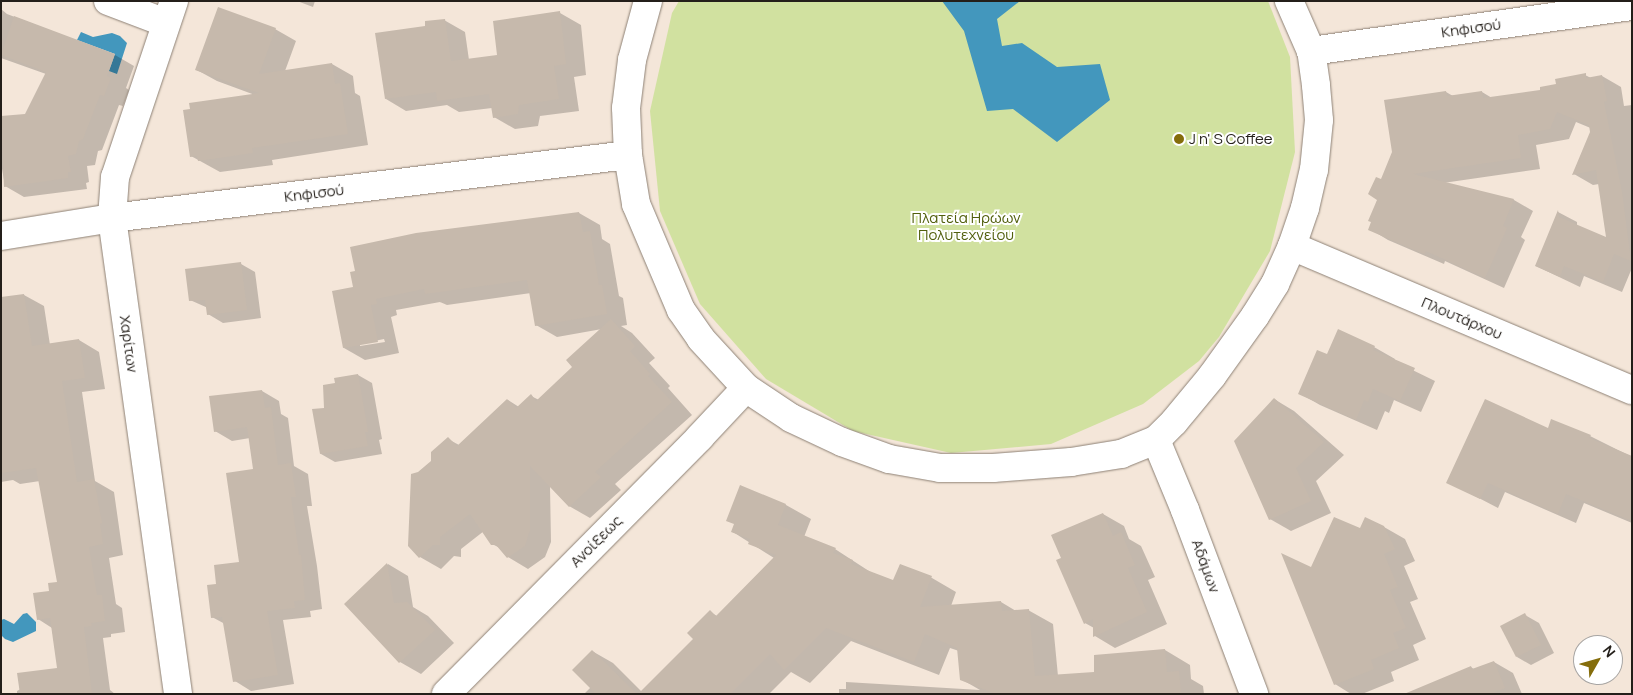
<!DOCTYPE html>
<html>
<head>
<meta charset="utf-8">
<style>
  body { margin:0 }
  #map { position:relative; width:1633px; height:695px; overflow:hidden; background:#f4e6d9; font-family:Manrope,sans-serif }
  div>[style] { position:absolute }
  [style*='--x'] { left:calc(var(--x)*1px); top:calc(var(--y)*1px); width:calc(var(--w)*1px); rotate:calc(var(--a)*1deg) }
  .green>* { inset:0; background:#d1e1a0 }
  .water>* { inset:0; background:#4397bd }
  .shadow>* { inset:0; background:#0003 }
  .building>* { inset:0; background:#c6b9ac }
  .roads { filter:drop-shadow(0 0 1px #8d8175) drop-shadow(0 0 1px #8d8175) }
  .minor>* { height:28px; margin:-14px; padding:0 14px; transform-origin:14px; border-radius:14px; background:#fff }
  .dots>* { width:14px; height:14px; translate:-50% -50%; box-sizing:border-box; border:2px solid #fff; border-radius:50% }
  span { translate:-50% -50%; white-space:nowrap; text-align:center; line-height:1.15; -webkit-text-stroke:4px #fff; paint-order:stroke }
  .street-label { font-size:15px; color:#241f1a }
  .poi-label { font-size:15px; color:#241f1a }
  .left { translate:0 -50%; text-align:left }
  .park-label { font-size:15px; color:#515f0c }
  .frame { position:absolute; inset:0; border:2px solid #241f1a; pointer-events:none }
  .north { position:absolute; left:1573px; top:635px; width:50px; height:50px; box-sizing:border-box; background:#fff; border:1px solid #a7a5a3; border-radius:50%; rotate:52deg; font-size:14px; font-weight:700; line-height:20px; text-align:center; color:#241f1a }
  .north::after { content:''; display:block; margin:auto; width:18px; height:22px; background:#856d0b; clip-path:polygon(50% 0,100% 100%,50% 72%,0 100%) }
</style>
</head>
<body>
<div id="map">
  <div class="green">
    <i style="clip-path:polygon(679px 1px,1268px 1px,1290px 57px,1295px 152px,1270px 251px,1219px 337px,1199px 361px,1143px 404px,1051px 444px,951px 453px,853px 431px,766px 379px,700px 304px,660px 211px,650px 111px,672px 13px)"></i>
  </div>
  <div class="water">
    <i style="clip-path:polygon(942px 1px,1020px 1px,997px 19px,1002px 46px,1022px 43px,1057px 67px,1100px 64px,1110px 100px,1057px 142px,1013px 109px,987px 111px,964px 31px)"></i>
    <i style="clip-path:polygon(81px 32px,93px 37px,112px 33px,120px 36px,127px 43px,117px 74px,109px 71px,115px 54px,77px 40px)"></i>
    <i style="clip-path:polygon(27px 613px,36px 622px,36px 631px,13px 642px,5px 639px,1px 635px,1px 620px,4px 619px,14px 624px,23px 614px)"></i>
  </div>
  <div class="shadow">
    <i style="clip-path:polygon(297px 1px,315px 1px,313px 7px)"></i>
    <i style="clip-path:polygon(1px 9px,7px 14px,115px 55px,134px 66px,126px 88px,129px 90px,123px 106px,119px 105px,102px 150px,98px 151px,95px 165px,87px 166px,89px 182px,86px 183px,87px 189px,24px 197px,5px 186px,1px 163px,1px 118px,26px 115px,46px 74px,1px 58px)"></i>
    <i style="clip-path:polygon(560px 13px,581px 25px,586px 75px,574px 77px,579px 111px,540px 116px,538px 126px,515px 129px,494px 117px,492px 108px,459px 112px,447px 105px,406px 111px,386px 99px,426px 27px,444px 20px,465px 32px,469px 60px,499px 56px)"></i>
    <i style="clip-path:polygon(275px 29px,296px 41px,285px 71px,332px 64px,353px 76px,355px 93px,360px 96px,368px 145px,272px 160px,273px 165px,220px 172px,191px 156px,255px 95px,217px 81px,197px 70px)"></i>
    <i style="clip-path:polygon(1585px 75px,1591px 78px,1602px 76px,1621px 87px,1624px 106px,1632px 105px,1632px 268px,1622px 292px,1584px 276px,1580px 287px,1536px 266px,1558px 212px,1577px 222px,1577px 226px,1607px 239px,1599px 184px,1593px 185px,1574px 174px,1593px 129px,1576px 122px,1569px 139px,1536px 145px,1540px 169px,1443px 183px,1514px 200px,1533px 211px,1521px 237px,1525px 240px,1504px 288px,1445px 261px,1444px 264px,1388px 240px,1370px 229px,1382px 181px,1446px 92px,1453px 96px,1482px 92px,1492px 98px,1542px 91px)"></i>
    <i style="clip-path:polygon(evenodd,579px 213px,600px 225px,602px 239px,610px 244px,619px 296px,623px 298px,627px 325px,621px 326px,632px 333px,655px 358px,649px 363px,670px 386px,668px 388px,692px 415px,615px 484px,621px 490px,590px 518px,569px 506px,550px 486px,551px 542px,545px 557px,528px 569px,508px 557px,502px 549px,492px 544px,484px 531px,461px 549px,461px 557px,454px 556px,441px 569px,420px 557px,418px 473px,432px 461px,448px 439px,459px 445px,508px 400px,519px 407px,531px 396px,539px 400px,574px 367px,602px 329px,557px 337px,536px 325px,531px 293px,447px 305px,440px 302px,396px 310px,397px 315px,391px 317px,399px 353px,365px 360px,344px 348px,355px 288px,579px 213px,384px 339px,385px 342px,360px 346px,360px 344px,384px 339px)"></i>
    <i style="clip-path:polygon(241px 264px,255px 272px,261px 318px,223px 323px,208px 314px,208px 308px,190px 300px)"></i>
    <i style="clip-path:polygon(24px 295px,44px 306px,50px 345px,79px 340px,99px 352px,105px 389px,82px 392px,95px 481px,114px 492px,123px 555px,109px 558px,116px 604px,122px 608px,125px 632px,111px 634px,111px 637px,103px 638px,110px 690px,115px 694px,17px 694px,17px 691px,58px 669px,52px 628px,38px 619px,50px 592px,58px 583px,40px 481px,20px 484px,13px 480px,1px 482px,1px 298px)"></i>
    <i style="clip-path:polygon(1374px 347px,1395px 359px,1394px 361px,1435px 381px,1421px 412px,1394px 400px,1389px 413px,1385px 411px,1377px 430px,1320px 405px,1299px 393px)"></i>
    <i style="clip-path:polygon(358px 375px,372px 383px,382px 439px,379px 440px,382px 454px,335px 462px,321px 454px,326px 409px,337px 384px)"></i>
    <i style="clip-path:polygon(262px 391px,279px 401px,281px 414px,288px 418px,294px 466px,308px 474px,312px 506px,307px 506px,317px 566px,322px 609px,310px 611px,311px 617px,283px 620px,294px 684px,251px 691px,235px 681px,225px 624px,212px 617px,218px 585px,240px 563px,255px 470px,250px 438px,232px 441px,215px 431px)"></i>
    <i style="clip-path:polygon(1274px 399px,1294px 411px,1344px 455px,1316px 481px,1331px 513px,1291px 531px,1270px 519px)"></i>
    <i style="clip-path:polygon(1548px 429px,1590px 436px,1632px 457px,1632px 523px,1584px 503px,1576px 523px,1505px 492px,1498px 508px,1448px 482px)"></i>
    <i style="clip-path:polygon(740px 487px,786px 505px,811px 519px,804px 537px,835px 549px,872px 573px,894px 581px,900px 565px,932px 578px,956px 592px,951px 606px,1001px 602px,1016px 611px,1028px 610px,1053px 624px,1058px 676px,1096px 673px,1165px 650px,1190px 665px,1191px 679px,1203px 686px,1204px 694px,839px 694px,839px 689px,846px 689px,846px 682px,980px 690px,961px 679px,959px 651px,950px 648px,939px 675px,851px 641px,810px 683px,791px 672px,769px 694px,688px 694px,694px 639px,710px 612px,717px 616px,774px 558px,733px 532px)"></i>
    <i style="clip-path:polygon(1103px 514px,1124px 526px,1129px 539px,1141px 546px,1155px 577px,1148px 580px,1167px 624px,1115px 648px,1095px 636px,1094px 628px,1085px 623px,1063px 558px)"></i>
    <i style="clip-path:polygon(1384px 527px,1405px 539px,1415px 561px,1404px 566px,1418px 599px,1410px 602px,1426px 639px,1413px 645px,1419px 660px,1391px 672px,1394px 681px,1362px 694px,1351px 694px,1335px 684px,1312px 569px,1360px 530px)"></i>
    <i style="clip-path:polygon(388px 564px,408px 576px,413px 607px,428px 616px,454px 643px,421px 674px,400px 662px,345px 604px)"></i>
    <i style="clip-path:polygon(1525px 615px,1539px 623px,1554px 653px,1531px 665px,1517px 657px)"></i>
    <i style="clip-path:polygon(592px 651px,613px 663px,644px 694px,584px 694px,591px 687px)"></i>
    <i style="clip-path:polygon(1494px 662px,1513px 673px,1522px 694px,1422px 694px,1471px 667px,1475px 670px)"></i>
  </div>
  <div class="building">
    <i style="clip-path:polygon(218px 7px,276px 28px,259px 74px,332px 63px,335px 84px,340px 83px,348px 134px,252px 148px,253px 153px,198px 161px,197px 156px,190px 157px,183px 110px,190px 109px,189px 103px,259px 93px,195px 70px)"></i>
    <i style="clip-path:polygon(560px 11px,566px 64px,554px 66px,559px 99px,519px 105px,518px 114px,493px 118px,489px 94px,437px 101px,436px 92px,385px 99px,375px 33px,425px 26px,425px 21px,445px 19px,451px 61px,497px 55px,493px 21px)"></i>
    <i style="clip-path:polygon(14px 16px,115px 54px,107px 76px,111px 78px,104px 96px,100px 95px,83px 139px,79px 141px,76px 154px,68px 156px,71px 172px,68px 172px,68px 178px,4px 187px,1px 116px,25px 114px,46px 72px,1px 55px)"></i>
    <i style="clip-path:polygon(1586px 73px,1586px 78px,1602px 75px,1607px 101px,1604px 102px,1622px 192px,1631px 261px,1614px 254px,1603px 282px,1564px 266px,1560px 277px,1535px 266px,1558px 210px,1559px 217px,1606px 237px,1596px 170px,1572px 175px,1590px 132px,1589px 125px,1557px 112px,1550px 129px,1518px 135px,1521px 158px,1413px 174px,1514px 199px,1503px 226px,1507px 228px,1485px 278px,1426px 251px,1424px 254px,1368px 230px,1371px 222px,1368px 221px,1377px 200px,1368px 194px,1376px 177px,1381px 179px,1392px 152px,1384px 100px,1446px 91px,1447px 96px,1482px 91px,1483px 98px,1540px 90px,1540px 87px,1556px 84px,1555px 79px)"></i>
    <i style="clip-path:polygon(579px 212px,583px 232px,590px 231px,599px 285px,602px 285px,607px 314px,535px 326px,527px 280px,425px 294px,424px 289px,376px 299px,377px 304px,371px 305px,378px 342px,343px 348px,332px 291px,353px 287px,350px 272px,355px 271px,350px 247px,416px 233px)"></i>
    <i style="clip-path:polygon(241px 262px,247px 310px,207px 315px,205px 300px,189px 301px,185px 269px)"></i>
    <i style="clip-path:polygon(24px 294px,32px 346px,79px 339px,85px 378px,62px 381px,77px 482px,94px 479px,102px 523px,100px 524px,103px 544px,89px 547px,97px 595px,102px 595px,105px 621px,91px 623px,92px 626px,84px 627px,92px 694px,20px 694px,17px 673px,57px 668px,50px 618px,37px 620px,33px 593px,49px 591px,48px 583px,57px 582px,36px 468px,1px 473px,1px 297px)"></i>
    <i style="clip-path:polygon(611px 319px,635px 346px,630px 351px,650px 374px,648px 376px,672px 402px,595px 472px,601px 477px,569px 507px,530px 466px,530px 530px,525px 546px,507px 558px,496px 545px,491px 545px,470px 514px,440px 537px,440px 545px,433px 545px,419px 558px,408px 546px,411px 474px,418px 472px,431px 461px,431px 452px,448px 437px,457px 446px,507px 399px,516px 408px,531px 394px,536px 401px,572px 367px,566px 360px)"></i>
    <i style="clip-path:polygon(1338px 329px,1375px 346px,1373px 350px,1415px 368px,1400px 401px,1373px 389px,1368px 402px,1364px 400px,1356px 420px,1298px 394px,1317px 350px,1327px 354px)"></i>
    <i style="clip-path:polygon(358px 374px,368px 432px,365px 432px,368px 446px,320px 454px,312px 409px,324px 408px,323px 385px,335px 383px,334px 378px)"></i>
    <i style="clip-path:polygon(262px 390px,265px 408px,271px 407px,278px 465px,291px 463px,296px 497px,291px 497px,299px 555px,301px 555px,305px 600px,294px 601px,295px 608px,267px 611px,278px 675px,233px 682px,222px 617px,211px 618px,207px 585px,216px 584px,214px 565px,239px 562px,226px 473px,253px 469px,247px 427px,214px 432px,209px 396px)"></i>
    <i style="clip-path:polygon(1274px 398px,1324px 442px,1296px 468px,1311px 501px,1269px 520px,1234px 441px)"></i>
    <i style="clip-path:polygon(1485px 399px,1548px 428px,1551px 419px,1591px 435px,1589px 438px,1632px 456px,1632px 521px,1566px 494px,1558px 514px,1488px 483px,1480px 499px,1446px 483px)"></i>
    <i style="clip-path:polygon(740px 485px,786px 504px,778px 525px,836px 548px,833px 553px,853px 560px,851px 564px,893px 580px,900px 564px,932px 576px,920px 607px,1001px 601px,1002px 611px,1029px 609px,1035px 676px,1094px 672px,1094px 655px,1165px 649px,1167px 672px,1179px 671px,1181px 694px,996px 694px,960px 680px,957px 648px,925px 634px,914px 662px,826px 628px,784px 670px,770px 654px,730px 694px,638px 694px,693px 639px,687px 633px,710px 610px,716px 616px,776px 555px,748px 544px,750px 539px,731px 532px,734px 524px,726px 521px)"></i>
    <i style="clip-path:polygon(1103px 513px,1113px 536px,1121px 532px,1135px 565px,1128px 568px,1147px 612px,1093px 637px,1093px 619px,1084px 624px,1056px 560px,1061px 558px,1051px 535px)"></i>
    <i style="clip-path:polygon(1334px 517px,1360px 528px,1365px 517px,1384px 526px,1395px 549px,1384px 554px,1398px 587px,1390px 590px,1406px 628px,1393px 633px,1399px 648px,1371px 660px,1374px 669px,1334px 685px,1281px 553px,1311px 567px)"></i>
    <i style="clip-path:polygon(387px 563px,394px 603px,407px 602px,435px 630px,399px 663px,344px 604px)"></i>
    <i style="clip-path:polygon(1525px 613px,1541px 645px,1516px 657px,1500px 626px)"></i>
    <i style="clip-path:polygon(592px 650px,637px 694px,596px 694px,572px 670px)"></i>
    <i style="clip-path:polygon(1494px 661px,1505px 688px,1490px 694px,1404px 694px,1471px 666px,1472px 669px)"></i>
  </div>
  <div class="roads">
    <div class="minor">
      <i style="--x:108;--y:1;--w:62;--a:20.8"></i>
      <i style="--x:174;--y:1;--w:186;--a:108.5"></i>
      <i style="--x:115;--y:177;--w:41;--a:94.2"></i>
      <i style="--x:112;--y:218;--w:481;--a:82.1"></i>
      <i style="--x:648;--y:1;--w:61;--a:105.2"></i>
      <i style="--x:632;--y:60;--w:48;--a:97.1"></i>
      <i style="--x:626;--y:108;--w:47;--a:87.6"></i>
      <i style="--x:628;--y:155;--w:50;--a:80.7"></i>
      <i style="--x:636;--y:204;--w:115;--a:67"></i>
      <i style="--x:681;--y:310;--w:35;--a:55"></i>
      <i style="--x:701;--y:339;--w:67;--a:47.4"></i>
      <i style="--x:746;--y:388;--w:54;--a:33.7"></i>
      <i style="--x:791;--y:418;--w:56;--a:25.2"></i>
      <i style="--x:842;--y:442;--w:50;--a:19.9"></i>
      <i style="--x:889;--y:459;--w:52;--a:10"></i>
      <i style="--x:940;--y:468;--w:53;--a:0"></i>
      <i style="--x:993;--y:468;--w:78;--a:-4.4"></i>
      <i style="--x:1071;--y:462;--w:51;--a:-9.1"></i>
      <i style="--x:1121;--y:454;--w:38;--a:-22"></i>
      <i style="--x:1156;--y:440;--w:25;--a:-45"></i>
      <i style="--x:1174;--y:422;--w:60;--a:-50.4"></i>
      <i style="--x:1212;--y:376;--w:74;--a:-54.4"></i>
      <i style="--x:1255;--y:316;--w:38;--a:-58"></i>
      <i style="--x:1275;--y:284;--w:42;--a:-65.9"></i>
      <i style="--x:1292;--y:246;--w:40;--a:-71.1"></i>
      <i style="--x:1305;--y:208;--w:39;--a:-77"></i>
      <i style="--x:1314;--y:170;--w:50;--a:-84.3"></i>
      <i style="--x:1319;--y:120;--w:35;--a:-95"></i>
      <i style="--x:1316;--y:85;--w:34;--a:-98"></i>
      <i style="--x:1311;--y:51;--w:55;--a:-113.7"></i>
      <i style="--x:1311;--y:51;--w:324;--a:-8"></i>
      <i style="--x:1;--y:236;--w:112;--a:-9.2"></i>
      <i style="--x:112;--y:218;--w:520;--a:-6.96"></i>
      <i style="--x:1292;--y:246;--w:369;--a:23"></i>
      <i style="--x:1156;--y:440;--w:76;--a:67.5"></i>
      <i style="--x:1185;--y:510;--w:197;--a:69.4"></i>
      <i style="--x:446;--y:694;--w:361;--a:-45.3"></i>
      <i style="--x:700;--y:437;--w:67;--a:-46.8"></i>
    </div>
  </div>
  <div class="dots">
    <i style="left:1179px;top:139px;background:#856d0b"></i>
  </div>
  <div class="street-label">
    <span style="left:1471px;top:28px;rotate:-8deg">Κηφισού</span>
    <span style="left:314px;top:193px;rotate:-7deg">Κηφισού</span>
    <span style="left:1462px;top:318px;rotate:23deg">Πλουτάρχου</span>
    <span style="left:129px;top:344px;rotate:82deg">Χαρίτων</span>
    <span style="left:596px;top:541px;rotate:-45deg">Ανοίξεως</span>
    <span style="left:1206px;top:566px;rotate:70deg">Αδάμων</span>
  </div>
  <div class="poi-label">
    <span class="left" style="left:1189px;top:139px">J n' S Coffee</span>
  </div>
  <div class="park-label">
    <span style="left:966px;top:226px">Πλατεία Ηρώων<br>Πολυτεχνείου</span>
  </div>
  <div class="frame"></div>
  <div class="north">N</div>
</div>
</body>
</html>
